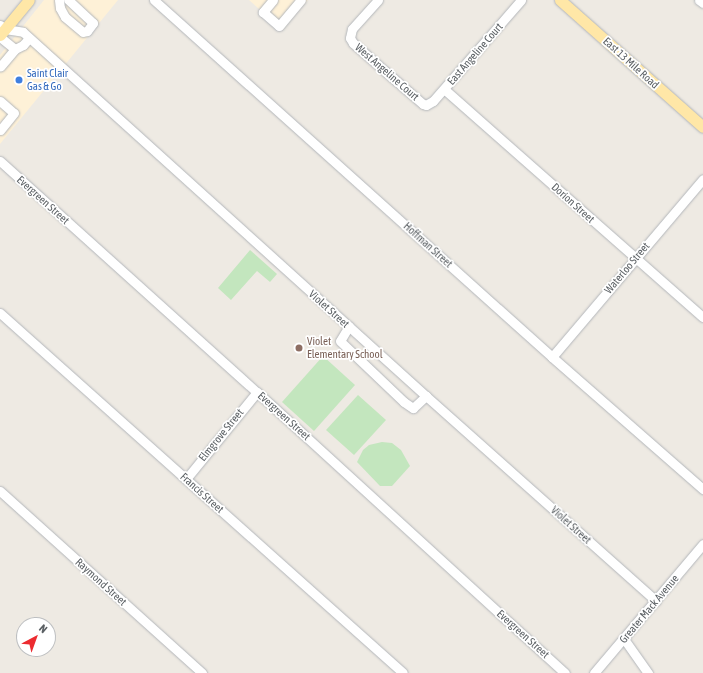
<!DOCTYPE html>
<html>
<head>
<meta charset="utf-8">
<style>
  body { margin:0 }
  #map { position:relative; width:703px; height:673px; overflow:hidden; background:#eeeae3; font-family:"Asap Condensed",sans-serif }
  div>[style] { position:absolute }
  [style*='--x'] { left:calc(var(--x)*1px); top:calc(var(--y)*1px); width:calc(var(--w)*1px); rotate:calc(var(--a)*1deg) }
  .commercial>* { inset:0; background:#fef1d7 }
  .green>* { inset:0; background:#c3e6be }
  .roads { filter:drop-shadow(0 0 1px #b3b6ba) drop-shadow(0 0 1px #b3b6ba) }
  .minor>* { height:9px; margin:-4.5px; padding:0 4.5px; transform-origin:4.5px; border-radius:4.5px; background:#fff }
  .major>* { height:11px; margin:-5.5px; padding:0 5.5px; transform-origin:5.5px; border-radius:5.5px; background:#ffe7a7 }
  .dots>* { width:11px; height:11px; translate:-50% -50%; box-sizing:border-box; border:2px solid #fff; border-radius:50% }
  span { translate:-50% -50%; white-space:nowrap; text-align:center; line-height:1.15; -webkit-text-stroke:3.5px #fff; paint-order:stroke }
  .street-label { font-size:11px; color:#5b6064 }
  .shop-label { font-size:11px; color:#366cbe }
  .left { translate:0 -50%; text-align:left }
  .education-label { font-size:11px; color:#785e54 }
  .north { position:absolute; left:16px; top:617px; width:40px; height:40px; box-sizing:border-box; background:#fff; border:1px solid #bdbfc1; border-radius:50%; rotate:41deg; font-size:11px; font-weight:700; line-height:16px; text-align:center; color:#5b6064 }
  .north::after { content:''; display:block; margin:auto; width:14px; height:18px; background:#ec2b30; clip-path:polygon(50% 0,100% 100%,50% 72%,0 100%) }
</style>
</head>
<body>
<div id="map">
  <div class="commercial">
    <i style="clip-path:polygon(44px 0,118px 0,0 144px,0 55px)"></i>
    <i style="clip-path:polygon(249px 0,308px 0,283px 30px)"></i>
  </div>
  <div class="green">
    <i style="clip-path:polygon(250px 250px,277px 274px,270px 282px,257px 271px,231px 300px,218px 288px)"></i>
    <i style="clip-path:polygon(323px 356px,355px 385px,314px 431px,282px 402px)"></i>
    <i style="clip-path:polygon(358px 395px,386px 420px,354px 455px,326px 430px)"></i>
    <i style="clip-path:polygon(382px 442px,392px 443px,401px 450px,410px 466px,392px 486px,380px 486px,357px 462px,363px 450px,369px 445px)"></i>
  </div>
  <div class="roads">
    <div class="minor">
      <i style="--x:59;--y:0;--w:8;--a:83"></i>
      <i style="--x:60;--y:8;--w:10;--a:61"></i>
      <i style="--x:65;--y:17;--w:23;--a:40"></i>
      <i style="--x:83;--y:32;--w:4;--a:-14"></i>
      <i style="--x:87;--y:31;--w:10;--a:-53"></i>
      <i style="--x:93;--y:23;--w:34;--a:-137"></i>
      <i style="--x:154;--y:0;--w:535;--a:41.89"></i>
      <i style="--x:552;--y:357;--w:201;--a:41.2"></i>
      <i style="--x:273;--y:0;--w:16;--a:130"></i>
      <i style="--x:263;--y:12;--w:21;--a:41"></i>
      <i style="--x:279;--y:26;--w:34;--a:-50"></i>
      <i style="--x:378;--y:0;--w:39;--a:132"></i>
      <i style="--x:352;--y:29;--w:9;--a:103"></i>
      <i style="--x:350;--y:38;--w:6;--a:59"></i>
      <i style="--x:353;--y:43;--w:44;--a:41.3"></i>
      <i style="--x:386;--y:72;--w:49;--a:40.9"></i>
      <i style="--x:423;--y:104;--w:3;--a:18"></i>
      <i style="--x:426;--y:105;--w:8;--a:-30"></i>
      <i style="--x:433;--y:101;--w:134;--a:-48.9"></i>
      <i style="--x:699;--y:0;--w:5;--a:37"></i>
      <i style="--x:0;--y:25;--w:6;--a:39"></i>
      <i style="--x:5;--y:29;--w:18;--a:9"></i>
      <i style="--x:23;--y:32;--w:543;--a:42.09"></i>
      <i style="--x:426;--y:396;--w:308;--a:41.7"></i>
      <i style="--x:0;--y:37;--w:19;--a:39"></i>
      <i style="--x:15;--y:49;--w:23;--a:130"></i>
      <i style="--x:15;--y:49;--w:9;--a:-27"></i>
      <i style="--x:23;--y:45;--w:9;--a:-49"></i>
      <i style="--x:444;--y:89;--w:345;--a:41.4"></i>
      <i style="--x:0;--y:101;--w:18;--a:41"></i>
      <i style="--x:14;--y:113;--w:22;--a:129"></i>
      <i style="--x:0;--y:161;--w:346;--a:42"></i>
      <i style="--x:257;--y:392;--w:417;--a:42.4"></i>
      <i style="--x:0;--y:313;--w:540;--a:41.77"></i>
      <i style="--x:349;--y:326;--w:17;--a:121"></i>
      <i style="--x:340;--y:341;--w:88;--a:43.6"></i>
      <i style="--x:404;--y:402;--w:11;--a:34"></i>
      <i style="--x:413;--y:408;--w:18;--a:-43"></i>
      <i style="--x:552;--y:357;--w:233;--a:-49.7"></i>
      <i style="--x:186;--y:479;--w:112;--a:-50.8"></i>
      <i style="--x:0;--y:491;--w:272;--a:42"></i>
      <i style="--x:624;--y:639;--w:42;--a:54.8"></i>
      <i style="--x:594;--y:673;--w:169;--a:-49.8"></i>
    </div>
    <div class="major">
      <i style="--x:560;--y:0;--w:191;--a:41.6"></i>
      <i style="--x:0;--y:35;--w:45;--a:-50.4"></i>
    </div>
  </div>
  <div class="dots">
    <i style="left:19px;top:80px;background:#3f7fe0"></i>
    <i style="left:299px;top:348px;background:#8d6e63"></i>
  </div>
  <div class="street-label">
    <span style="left:475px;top:54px;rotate:-49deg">East Angeline Court</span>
    <span style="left:631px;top:63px;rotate:42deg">East 13 Mile Road</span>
    <span style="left:387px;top:72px;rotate:41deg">West Angeline Court</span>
    <span style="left:43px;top:200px;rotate:42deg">Evergreen Street</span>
    <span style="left:573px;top:203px;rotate:42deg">Dorion Street</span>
    <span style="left:428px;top:245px;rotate:42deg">Hoffman Street</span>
    <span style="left:627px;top:268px;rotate:-50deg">Waterloo Street</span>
    <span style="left:329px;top:309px;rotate:42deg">Violet Street</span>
    <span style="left:284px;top:416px;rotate:42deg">Evergreen Street</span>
    <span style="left:221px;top:435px;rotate:-51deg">Elmgrove Street</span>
    <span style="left:202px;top:493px;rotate:42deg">Francis Street</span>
    <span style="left:571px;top:525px;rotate:42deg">Violet Street</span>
    <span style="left:101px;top:582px;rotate:42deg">Raymond Street</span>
    <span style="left:649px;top:609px;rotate:-50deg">Greater Mack Avenue</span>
    <span style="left:523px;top:634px;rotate:42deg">Evergreen Street</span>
  </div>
  <div class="shop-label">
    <span class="left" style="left:27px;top:80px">Saint Clair<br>Gas &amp; Go</span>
  </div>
  <div class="education-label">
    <span class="left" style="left:307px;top:348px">Violet<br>Elementary School</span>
  </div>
  <div class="north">N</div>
</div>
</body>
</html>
